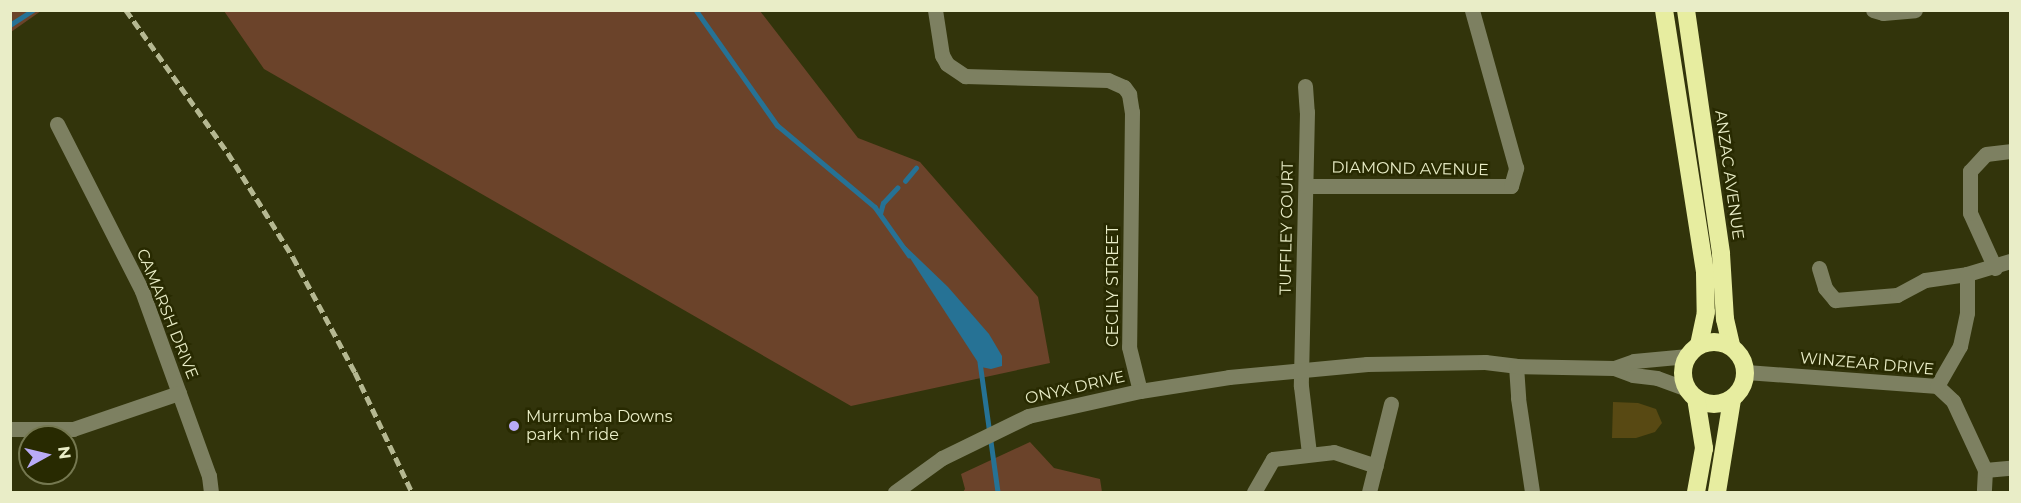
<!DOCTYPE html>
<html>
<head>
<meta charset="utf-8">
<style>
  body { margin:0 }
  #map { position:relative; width:2021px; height:503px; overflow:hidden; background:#32340b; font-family:Montserrat,sans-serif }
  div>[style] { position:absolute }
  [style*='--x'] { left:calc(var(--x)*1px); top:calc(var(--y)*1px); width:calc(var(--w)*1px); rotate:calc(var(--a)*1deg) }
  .green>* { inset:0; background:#6b432a }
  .water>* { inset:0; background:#267295 }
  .stream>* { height:4.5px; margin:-2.25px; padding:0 2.25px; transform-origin:2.25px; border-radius:2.25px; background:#267295 }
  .building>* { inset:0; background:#584913 }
  .minor>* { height:15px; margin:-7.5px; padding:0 7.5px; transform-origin:7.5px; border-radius:7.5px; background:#7d8061 }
  .highway>* { height:18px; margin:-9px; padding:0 9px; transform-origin:9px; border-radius:9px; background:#e7eda0 }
  .highway>.ring { margin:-9px; padding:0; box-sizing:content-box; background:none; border:18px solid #e7eda0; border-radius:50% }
  .rail>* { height:4.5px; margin-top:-2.25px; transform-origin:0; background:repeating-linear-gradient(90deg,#b5b891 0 9px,transparent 0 13.5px) }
  .dots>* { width:16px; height:16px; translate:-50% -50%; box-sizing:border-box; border:3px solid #282a01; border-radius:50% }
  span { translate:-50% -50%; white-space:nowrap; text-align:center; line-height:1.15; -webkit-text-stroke:5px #282a01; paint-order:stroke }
  .street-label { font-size:16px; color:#e9edc7 }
  .poi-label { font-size:16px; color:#e9edc7 }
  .left { translate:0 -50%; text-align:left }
  .frame { position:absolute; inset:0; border:12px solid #e9edc7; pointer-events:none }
  .north { position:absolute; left:18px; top:425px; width:60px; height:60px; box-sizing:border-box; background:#282a01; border:2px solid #757850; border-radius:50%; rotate:82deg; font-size:16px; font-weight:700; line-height:24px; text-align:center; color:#e9edc7 }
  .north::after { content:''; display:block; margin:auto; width:21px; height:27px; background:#b9abf7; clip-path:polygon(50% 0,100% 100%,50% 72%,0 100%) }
</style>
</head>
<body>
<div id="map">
  <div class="green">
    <i style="clip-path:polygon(11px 10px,41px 10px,41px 11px,11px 32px)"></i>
    <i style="clip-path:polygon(224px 11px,760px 11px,858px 138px,920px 162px,1038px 297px,1050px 363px,851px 406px,264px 69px)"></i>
    <i style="clip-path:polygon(1030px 442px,1054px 468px,1100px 479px,1102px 492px,963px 492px,965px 489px,961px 474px)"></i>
  </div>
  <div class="water">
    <i style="clip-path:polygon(897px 238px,948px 287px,989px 334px,1002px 356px,1002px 366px,991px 369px,981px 367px)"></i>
  </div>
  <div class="stream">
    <i style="--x:696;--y:10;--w:141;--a:54.8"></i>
    <i style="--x:777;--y:125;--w:128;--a:39.9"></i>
    <i style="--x:875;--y:207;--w:59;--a:54.7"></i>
    <i style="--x:10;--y:25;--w:27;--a:-33"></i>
    <i style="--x:905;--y:181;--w:17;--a:-50"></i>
    <i style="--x:880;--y:214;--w:11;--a:-75"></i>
    <i style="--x:883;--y:203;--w:21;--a:-47"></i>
    <i style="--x:980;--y:362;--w:131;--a:82.1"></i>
  </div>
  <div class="building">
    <i style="clip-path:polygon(1613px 402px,1638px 403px,1656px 409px,1662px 423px,1655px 432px,1636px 438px,1612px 438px)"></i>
  </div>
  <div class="minor">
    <i style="--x:935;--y:10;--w:46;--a:81.2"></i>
    <i style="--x:942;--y:55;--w:10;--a:61"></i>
    <i style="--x:947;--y:64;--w:22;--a:34"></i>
    <i style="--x:965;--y:76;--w:143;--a:1.6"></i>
    <i style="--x:1108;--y:80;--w:17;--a:24"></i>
    <i style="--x:1124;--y:87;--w:9;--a:54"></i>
    <i style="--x:1129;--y:94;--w:18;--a:81"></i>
    <i style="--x:1132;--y:112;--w:235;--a:90.7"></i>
    <i style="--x:1129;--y:347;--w:45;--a:76"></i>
    <i style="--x:1873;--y:10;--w:10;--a:17"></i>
    <i style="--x:1883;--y:13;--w:32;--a:-5"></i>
    <i style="--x:1305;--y:86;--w:26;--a:86"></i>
    <i style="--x:1307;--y:112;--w:274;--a:91.3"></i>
    <i style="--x:1301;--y:386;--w:67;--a:83.2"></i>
    <i style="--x:57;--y:124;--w:187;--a:63"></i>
    <i style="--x:142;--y:291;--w:197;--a:70.1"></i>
    <i style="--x:209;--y:476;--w:16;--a:83"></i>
    <i style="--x:1306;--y:186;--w:205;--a:0"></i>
    <i style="--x:1511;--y:186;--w:19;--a:-74"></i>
    <i style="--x:1516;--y:168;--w:164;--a:-105.6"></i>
    <i style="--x:1819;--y:268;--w:21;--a:73"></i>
    <i style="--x:1825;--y:288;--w:16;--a:50"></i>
    <i style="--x:1835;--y:300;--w:62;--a:-4.6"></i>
    <i style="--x:1897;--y:295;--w:32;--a:-28"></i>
    <i style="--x:1925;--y:280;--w:42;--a:-8.1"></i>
    <i style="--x:1967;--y:274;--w:45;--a:-16.8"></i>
    <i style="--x:1995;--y:268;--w:60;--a:-114.4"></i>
    <i style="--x:1970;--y:213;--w:42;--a:-90"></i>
    <i style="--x:1970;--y:171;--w:23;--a:-47"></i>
    <i style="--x:1986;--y:154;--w:24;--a:-7"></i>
    <i style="--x:1516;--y:366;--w:32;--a:86"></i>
    <i style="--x:1518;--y:398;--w:95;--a:81.5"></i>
    <i style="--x:1614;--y:368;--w:20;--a:20"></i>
    <i style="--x:1633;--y:375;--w:24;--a:7"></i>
    <i style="--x:1657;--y:378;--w:32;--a:20"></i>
    <i style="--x:1746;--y:372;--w:192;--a:4.2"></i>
    <i style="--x:1937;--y:386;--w:22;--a:43"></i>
    <i style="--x:1953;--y:401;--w:76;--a:65.1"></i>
    <i style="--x:1985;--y:470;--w:22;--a:93"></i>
    <i style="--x:1937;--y:386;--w:46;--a:-60.1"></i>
    <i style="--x:1960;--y:346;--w:34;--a:-78"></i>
    <i style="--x:1967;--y:313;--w:39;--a:-90"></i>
    <i style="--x:10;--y:429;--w:63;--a:0"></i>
    <i style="--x:73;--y:429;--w:112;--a:-18.8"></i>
    <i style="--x:1985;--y:470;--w:25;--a:-5"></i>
    <i style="--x:895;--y:492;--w:58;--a:-35.9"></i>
    <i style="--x:942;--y:458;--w:96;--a:-26"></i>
    <i style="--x:1028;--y:416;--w:115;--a:-12.6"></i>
    <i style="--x:1140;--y:391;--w:90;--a:-8.9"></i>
    <i style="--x:1229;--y:377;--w:139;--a:-5.4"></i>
    <i style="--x:1367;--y:364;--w:118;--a:-1"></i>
    <i style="--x:1485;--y:362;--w:31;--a:7"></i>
    <i style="--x:1516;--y:366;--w:98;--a:1.2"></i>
    <i style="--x:1614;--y:368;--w:21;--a:-19"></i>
    <i style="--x:1634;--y:361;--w:54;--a:-5.3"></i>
    <i style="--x:1254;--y:492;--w:38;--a:-60"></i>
    <i style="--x:1273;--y:459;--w:61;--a:-6.5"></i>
    <i style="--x:1334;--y:452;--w:44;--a:18.4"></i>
    <i style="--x:1369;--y:492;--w:91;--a:-76"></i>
  </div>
  <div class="highway">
    <i style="--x:1664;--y:10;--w:266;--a:81.1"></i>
    <i style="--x:1705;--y:273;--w:39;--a:89"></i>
    <i style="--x:1706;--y:312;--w:34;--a:102"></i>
    <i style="--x:1686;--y:10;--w:246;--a:81.8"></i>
    <i style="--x:1721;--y:254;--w:65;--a:86.5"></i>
    <i style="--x:1725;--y:319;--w:28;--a:77"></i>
    <i class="ring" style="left:1683px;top:342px;width:44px;height:44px"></i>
    <i style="--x:1696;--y:398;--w:51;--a:80.9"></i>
    <i style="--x:1704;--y:448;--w:45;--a:100.3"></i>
    <i style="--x:1717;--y:492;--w:94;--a:-80.8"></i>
  </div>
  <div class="rail">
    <i style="--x:126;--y:10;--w:176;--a:54.5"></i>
    <i style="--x:228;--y:153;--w:123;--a:58"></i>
    <i style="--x:293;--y:257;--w:131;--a:61.7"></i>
    <i style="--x:355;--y:372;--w:133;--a:64.6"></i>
  </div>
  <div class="dots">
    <i style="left:514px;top:426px;background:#b9abf7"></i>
  </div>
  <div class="street-label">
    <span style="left:1410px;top:169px;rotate:1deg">DIAMOND AVENUE</span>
    <span style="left:1729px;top:175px;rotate:82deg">ANZAC AVENUE</span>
    <span style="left:1287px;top:228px;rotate:-89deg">TUFFLEY COURT</span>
    <span style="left:1113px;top:286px;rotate:-90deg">CECILY STREET</span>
    <span style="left:167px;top:314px;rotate:68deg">CAMARSH DRIVE</span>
    <span style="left:1867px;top:364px;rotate:5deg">WINZEAR DRIVE</span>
    <span style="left:1075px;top:388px;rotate:-13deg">ONYX DRIVE</span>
  </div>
  <div class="poi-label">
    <span class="left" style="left:526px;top:426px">Murrumba Downs<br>park 'n' ride</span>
  </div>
  <div class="frame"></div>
  <div class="north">N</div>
</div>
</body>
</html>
